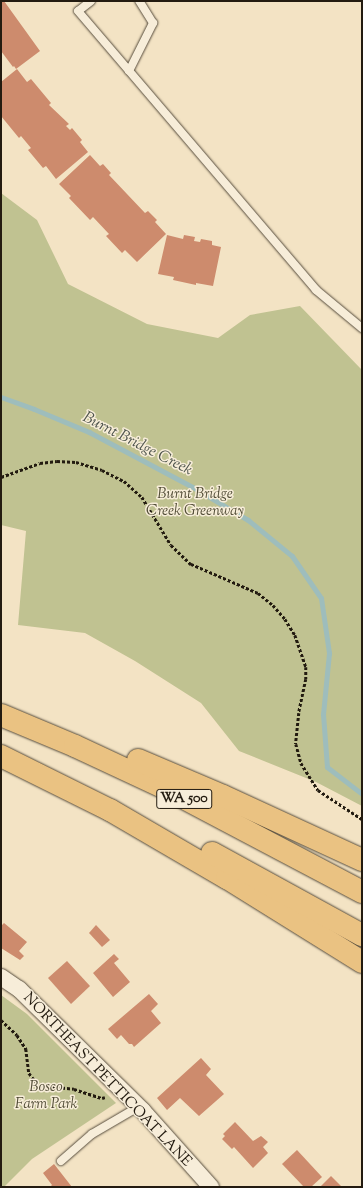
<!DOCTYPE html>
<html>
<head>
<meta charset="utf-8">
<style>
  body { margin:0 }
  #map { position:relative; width:363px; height:1188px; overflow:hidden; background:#f3e3c4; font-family:"Sorts Mill Goudy",serif }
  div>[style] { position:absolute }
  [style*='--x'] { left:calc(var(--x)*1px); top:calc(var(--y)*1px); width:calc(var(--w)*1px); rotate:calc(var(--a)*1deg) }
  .green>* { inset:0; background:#c0c291 }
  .stream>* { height:5px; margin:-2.5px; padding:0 2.5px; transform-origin:2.5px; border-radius:2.5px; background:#9ebdbc }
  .building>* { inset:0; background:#cd8b6d }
  .path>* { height:2.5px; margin-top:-1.25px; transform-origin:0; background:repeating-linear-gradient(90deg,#231b10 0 3px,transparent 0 5px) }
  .roads { filter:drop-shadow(0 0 1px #574d3d) drop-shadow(0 0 1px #574d3d) }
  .service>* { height:8px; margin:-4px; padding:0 4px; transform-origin:4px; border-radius:4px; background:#f7edd9 }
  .minor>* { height:16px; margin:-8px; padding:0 8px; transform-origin:8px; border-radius:8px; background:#f7edd9 }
  .motorway>* { height:22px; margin:-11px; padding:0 11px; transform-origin:11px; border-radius:11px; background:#eac282 }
  span { translate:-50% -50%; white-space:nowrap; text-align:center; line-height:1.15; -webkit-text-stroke:3px #f7edd9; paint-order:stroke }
  .shield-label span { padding:1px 3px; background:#f7edd9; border:1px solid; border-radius:3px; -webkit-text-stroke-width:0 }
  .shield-label { font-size:14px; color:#231b10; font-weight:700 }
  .park-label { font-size:15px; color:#524d37; font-style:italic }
  .street-label { font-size:15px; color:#231b10 }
  .water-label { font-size:16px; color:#4e544c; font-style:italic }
  .frame { position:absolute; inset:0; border:2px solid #231b10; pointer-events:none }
</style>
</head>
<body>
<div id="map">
  <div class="green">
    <i style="clip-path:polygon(1px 193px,37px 220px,68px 284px,147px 324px,218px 338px,250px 315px,300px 306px,362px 370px,362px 806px,316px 782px,239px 751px,201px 703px,135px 661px,85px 633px,18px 625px,26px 531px,1px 525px)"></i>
    <i style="clip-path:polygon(1px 995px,27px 1014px,116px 1103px,32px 1159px,4px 1187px,1px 1187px)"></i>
  </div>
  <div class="stream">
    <i style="--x:1;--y:397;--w:35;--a:20"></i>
    <i style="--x:34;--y:409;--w:60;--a:22.7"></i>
    <i style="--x:89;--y:432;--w:121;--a:28"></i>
    <i style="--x:196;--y:489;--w:61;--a:30.8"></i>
    <i style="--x:248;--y:520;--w:57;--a:39.3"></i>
    <i style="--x:292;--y:556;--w:51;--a:55.4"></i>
    <i style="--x:321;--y:598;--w:56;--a:81.7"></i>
    <i style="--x:329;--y:653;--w:61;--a:95.6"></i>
    <i style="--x:323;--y:714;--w:53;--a:85.7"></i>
    <i style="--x:327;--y:767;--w:44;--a:37.6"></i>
  </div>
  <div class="building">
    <i style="clip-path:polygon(1px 1px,4px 1px,40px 51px,16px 69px,14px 66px,13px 67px,1px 51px)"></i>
    <i style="clip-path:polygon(17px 69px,27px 82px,31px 79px,51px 103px,49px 105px,69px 124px,66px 126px,70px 130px,72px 128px,82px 140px,80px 142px,88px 152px,56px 179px,46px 166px,43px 168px,28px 150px,31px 148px,21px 136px,19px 138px,1px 116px,1px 82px)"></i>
    <i style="clip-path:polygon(90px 155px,100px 166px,103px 164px,111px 173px,109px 175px,145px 213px,148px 211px,157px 220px,155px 222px,166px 234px,137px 262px,125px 250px,122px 253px,106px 236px,109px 234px,93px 217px,90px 220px,69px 198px,71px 196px,59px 184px)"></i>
    <i style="clip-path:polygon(167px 235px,183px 239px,184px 235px,195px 237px,194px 241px,200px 242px,201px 239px,212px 241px,212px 245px,221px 247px,213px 286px,196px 283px,196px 285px,173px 280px,174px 277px,158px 274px)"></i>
    <i style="clip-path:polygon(4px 923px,27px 942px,19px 951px,24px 956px,20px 960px,1px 948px,1px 926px)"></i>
    <i style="clip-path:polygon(96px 925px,110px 940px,102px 947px,89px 933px)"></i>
    <i style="clip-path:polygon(114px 954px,119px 959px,114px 963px,130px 982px,113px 997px,93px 973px)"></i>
    <i style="clip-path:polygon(67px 961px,90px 986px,71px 1004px,48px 978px)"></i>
    <i style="clip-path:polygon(149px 994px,158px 1004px,151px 1011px,161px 1023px,134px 1047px,132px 1044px,129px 1044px,121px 1035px,117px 1039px,108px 1029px)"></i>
    <i style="clip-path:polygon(201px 1058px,211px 1069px,206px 1075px,224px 1094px,199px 1116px,180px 1098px,167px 1110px,157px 1098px)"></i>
    <i style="clip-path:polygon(235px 1122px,253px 1141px,261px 1136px,268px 1142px,263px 1147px,268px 1153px,253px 1168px,234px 1147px,232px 1149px,222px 1139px,225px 1136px,223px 1134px)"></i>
    <i style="clip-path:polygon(297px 1150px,322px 1177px,311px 1187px,304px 1187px,282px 1164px)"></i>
    <i style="clip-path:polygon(54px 1164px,72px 1187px,50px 1187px,52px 1185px,43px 1173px)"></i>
    <i style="clip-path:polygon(331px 1176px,342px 1187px,320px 1187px)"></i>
  </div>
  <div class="path">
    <i style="--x:1;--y:477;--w:41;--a:-19.7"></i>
    <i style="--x:40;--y:463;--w:17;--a:-7"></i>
    <i style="--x:57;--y:461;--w:19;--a:3"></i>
    <i style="--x:76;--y:462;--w:27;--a:17"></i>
    <i style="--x:102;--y:470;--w:25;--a:27"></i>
    <i style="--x:124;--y:481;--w:24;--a:42"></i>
    <i style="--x:142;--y:497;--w:56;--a:58.9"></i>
    <i style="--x:171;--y:545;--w:28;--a:44"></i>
    <i style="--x:191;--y:564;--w:73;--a:23.4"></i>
    <i style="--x:258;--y:593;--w:19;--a:39"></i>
    <i style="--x:273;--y:605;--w:18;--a:49"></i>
    <i style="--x:285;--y:619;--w:19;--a:58"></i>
    <i style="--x:295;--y:635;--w:34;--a:71"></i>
    <i style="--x:306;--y:667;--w:12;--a:90"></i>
    <i style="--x:306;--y:679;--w:35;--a:102"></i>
    <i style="--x:299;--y:713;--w:31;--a:96"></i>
    <i style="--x:296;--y:744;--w:20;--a:75"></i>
    <i style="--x:301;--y:763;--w:32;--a:58"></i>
    <i style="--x:318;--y:790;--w:53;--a:33.4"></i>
    <i style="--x:1;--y:1020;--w:22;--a:43"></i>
    <i style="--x:17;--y:1035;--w:17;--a:57"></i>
    <i style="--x:26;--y:1049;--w:24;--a:83"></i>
    <i style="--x:29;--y:1073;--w:11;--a:52"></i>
    <i style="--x:36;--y:1082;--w:12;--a:20"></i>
    <i style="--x:47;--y:1086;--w:27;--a:6"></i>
    <i style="--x:74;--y:1089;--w:29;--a:18"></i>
    <i style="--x:102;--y:1098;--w:3;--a:-18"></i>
  </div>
  <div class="roads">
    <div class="service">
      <i style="--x:91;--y:1;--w:16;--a:142"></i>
      <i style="--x:78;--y:11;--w:367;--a:49.5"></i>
      <i style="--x:316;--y:290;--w:60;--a:39.6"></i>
      <i style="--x:129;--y:71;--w:54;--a:-63.4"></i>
      <i style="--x:153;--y:23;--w:26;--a:-122"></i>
      <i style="--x:61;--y:1161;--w:41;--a:-41.1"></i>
      <i style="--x:92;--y:1134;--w:53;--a:-30.4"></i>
    </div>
    <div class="minor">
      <i style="--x:1;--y:977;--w:22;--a:34"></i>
      <i style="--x:19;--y:989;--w:174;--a:44.5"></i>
      <i style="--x:143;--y:1111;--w:102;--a:48.2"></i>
    </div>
    <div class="motorway">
      <i style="--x:1;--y:715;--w:80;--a:22.7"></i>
      <i style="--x:75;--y:746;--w:97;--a:25"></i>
      <i style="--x:163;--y:787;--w:225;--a:27.8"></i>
      <i style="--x:1;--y:756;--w:122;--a:26.4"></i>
      <i style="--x:110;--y:810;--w:135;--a:30.2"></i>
      <i style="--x:227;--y:878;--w:159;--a:31.9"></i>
      <i style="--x:138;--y:760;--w:92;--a:23"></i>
      <i style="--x:223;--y:796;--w:153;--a:24.7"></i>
      <i style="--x:212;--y:853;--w:171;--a:28.7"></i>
    </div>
  </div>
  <div class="shield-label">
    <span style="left:184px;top:799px">WA 500</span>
  </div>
  <div class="park-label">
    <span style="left:195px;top:503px">Burnt Bridge<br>Creek Greenway</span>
    <span style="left:46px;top:1096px">Bosco<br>Farm Park</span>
  </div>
  <div class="street-label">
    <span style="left:107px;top:1080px;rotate:46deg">NORTHEAST PETTICOAT LANE</span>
  </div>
  <div class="water-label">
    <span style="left:137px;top:445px;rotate:27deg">Burnt Bridge Creek</span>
  </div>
  <div class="frame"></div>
</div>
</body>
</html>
